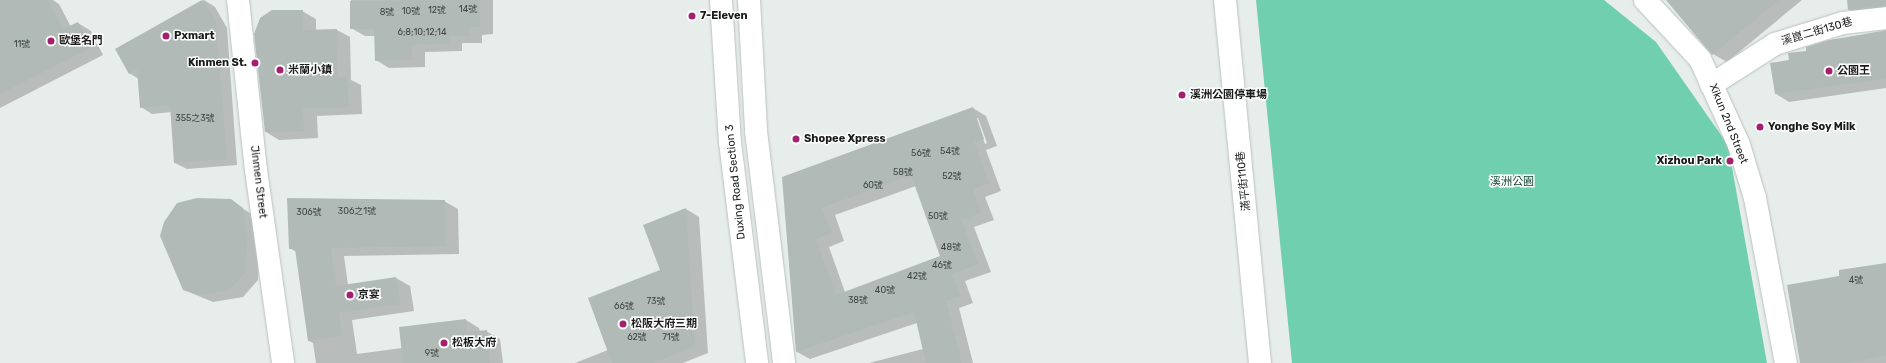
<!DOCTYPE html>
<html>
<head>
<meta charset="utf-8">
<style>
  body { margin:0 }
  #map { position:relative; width:1886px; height:363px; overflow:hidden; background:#e6edea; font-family:Rubik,"Noto Sans TC",sans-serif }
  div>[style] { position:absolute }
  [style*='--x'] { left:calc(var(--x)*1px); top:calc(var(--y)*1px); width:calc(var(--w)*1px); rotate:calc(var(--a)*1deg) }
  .green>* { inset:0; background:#6fcfaf }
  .shadow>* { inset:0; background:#0003 }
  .building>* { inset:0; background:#b2bab7 }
  .roads { filter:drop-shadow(0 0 1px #bac1be) drop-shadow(0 0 1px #bac1be) }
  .street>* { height:22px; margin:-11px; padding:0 11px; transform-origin:11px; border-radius:11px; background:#fff }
  .secondary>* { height:22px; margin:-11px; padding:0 11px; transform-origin:11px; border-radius:11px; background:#fff }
  .dots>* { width:11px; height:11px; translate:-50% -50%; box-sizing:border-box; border:2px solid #fff; border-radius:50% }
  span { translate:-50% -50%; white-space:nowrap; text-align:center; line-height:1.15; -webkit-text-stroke:3px #fff; paint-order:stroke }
  .number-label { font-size:9px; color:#404442 }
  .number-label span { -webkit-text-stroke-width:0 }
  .poi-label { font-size:11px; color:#1a1c1b; font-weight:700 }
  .left { translate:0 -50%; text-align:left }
  .right { translate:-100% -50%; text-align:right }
  .street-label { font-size:11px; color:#1a1c1b }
  .park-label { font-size:11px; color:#104334 }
</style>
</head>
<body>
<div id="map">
  <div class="green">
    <i style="clip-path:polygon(1256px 0,1604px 0,1656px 42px,1728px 145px,1767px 363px,1292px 363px)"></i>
  </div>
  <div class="shadow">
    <i style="clip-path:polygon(0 0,53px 0,59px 4px,71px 27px,78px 23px,91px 31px,103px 55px,0 108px)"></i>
    <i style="clip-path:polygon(204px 0,215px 7px,227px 28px,237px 165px,187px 169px,175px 163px,172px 112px,152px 114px,141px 107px,139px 79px,129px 73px,116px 49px)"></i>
    <i style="clip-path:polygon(351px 0,493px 0,493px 34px,482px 35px,482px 43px,462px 43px,462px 51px,425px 52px,425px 67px,389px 68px,376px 60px,375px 36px,365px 36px,351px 28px)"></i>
    <i style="clip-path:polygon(1668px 0,1802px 0,1727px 62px,1713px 54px)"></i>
    <i style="clip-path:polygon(1848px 0,1886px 0,1886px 15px,1862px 17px,1849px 9px)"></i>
    <i style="clip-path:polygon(302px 11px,316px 19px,316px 30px,337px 30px,350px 37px,351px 80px,361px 85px,362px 114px,317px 116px,318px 138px,279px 140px,266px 132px)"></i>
    <i style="clip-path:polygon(1886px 30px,1886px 88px,1789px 102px,1776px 94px,1791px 61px,1829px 41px)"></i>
    <i style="clip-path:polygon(evenodd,973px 108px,986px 116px,997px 146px,986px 150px,1001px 191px,985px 197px,994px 220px,974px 227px,991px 272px,965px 281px,973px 303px,959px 308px,973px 363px,869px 363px,923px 349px,917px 323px,810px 359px,797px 352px,783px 177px,973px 108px,976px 118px,978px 118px,987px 143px,985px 144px,976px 118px,973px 108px,916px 186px,942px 257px,845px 292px,829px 247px,844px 241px,835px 215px,916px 186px)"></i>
    <i style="clip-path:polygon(230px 200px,256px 217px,259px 245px,258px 280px,243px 297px,213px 302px,184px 290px)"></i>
    <i style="clip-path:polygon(444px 201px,458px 209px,459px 254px,344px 256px,348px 285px,396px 278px,410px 286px,414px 311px,352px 320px,357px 354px,402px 348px,466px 320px,479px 328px,480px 332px,486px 331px,500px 339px,503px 363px,316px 363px,313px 343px,309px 341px,296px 252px,290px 248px)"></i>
    <i style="clip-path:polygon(686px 209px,699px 217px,708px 353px,683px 363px,575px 363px,608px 350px,662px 271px)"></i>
    <i style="clip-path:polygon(1886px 264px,1886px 363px,1801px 363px,1840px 277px)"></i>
  </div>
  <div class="building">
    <i style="clip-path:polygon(0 0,48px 0,63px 29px,78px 22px,91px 48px,0 94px)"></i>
    <i style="clip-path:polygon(202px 0,216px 21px,227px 159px,174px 163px,170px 105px,140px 108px,137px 69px,129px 74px,115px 49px)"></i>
    <i style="clip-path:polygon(480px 0,480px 27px,469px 27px,469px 36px,449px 36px,449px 44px,412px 45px,412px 60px,375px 61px,374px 29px,350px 29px,350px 1px)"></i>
    <i style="clip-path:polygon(1666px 0,1779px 0,1712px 55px)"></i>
    <i style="clip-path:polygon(1847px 0,1886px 0,1886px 6px,1848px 10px)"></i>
    <i style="clip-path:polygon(272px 10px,303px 10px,303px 30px,337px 29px,338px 77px,347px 76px,349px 107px,303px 109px,304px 131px,265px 132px,254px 34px,260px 18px)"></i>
    <i style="clip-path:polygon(1886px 31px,1886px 79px,1775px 94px,1770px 63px,1789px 60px,1788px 53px,1806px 51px,1806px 47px,1829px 40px)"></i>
    <i style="clip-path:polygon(evenodd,973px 107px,984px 139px,974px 142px,989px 183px,973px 189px,981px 213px,962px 220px,978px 264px,952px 274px,960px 296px,946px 301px,962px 363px,926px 363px,914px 312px,796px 352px,782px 177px,973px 107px,911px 175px,940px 256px,836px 295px,816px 239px,832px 233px,822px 208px,911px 175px)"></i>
    <i style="clip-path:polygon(197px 198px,231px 199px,243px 208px,247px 237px,245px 273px,229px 290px,199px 295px,183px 290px,160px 236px,164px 222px,177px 203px)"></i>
    <i style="clip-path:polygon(287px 198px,445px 200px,446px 246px,331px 248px,336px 286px,396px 277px,400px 304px,339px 313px,342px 336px,308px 341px,295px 249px,289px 249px)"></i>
    <i style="clip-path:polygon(686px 208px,695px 346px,653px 363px,612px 363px,588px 298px,660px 270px,643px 225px)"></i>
    <i style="clip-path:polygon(1886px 263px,1886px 356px,1848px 363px,1800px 363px,1787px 285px,1839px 276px,1839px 270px)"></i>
    <i style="clip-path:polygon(466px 319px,467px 332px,487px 330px,490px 363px,403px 363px,399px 327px)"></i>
  </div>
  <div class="roads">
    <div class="street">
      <i style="--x:238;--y:0;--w:171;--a:84"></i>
      <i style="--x:256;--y:170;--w:195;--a:82"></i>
      <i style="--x:1225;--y:0;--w:365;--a:84.5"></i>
      <i style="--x:1645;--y:0;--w:81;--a:47"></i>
      <i style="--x:1700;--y:59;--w:94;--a:65.6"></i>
      <i style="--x:1739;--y:145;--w:55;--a:73.2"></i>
      <i style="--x:1755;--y:198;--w:168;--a:79.4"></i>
      <i style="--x:1711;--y:85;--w:76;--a:-32.6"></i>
      <i style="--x:1775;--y:44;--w:71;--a:-17.2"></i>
      <i style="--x:1843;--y:23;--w:43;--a:-6.6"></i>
    </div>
    <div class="secondary">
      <i style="--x:721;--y:0;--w:142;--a:86.4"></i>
      <i style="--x:730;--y:142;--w:223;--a:83"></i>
      <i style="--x:749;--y:0;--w:131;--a:86.9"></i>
      <i style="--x:756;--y:131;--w:234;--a:83.1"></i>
    </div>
  </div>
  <div class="dots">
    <i style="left:692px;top:16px;background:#a4206e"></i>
    <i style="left:166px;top:36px;background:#a4206e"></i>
    <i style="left:51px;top:41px;background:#a4206e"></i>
    <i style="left:255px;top:63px;background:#a4206e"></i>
    <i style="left:280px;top:70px;background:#a4206e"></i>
    <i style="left:1829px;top:71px;background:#a4206e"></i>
    <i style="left:1182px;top:95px;background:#a4206e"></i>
    <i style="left:1760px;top:127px;background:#a4206e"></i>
    <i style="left:796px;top:139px;background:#a4206e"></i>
    <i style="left:1730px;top:161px;background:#a4206e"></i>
    <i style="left:350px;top:295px;background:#a4206e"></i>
    <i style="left:623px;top:324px;background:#a4206e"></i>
    <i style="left:444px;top:343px;background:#a4206e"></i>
  </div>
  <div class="number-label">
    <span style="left:468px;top:9px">14號</span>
    <span style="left:437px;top:10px">12號</span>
    <span style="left:411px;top:11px">10號</span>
    <span style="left:387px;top:12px">8號</span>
    <span style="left:422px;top:32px">6;8;10;12;14</span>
    <span style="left:22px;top:44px">11號</span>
    <span style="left:195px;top:118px">355之3號</span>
    <span style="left:950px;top:151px">54號</span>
    <span style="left:921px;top:153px">56號</span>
    <span style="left:903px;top:172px">58號</span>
    <span style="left:952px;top:176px">52號</span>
    <span style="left:873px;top:185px">60號</span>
    <span style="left:357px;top:211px">306之1號</span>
    <span style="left:309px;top:212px">306號</span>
    <span style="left:938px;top:216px">50號</span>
    <span style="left:951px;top:247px">48號</span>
    <span style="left:942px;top:265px">46號</span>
    <span style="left:917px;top:276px">42號</span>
    <span style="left:1856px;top:280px">4號</span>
    <span style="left:885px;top:290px">40號</span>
    <span style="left:858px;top:300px">38號</span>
    <span style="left:656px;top:301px">73號</span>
    <span style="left:624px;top:306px">66號</span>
    <span style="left:637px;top:337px">62號</span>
    <span style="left:671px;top:337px">71號</span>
    <span style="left:432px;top:353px">9號</span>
  </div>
  <div class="poi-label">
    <span class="left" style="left:700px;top:16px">7-Eleven</span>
    <span class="left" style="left:174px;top:36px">Pxmart</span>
    <span class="left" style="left:59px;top:41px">歐堡名門</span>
    <span class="right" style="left:247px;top:63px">Kinmen St.</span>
    <span class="left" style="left:288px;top:70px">米蘭小鎮</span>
    <span class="left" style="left:1837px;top:71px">公園王</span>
    <span class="left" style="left:1190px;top:95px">溪洲公園停車場</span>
    <span class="left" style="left:1768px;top:127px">Yonghe Soy Milk</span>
    <span class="left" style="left:804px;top:139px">Shopee Xpress</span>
    <span class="right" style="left:1722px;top:161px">Xizhou Park</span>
    <span class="left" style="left:358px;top:295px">京宴</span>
    <span class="left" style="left:631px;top:324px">松阪大府三期</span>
    <span class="left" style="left:452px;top:343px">松板大府</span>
  </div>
  <div class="street-label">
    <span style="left:1817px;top:32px;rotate:-16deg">溪崑二街130巷</span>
    <span style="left:1728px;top:124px;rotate:68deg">Xikun 2nd Street</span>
    <span style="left:1244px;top:181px;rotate:-96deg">滿平街110巷</span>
    <span style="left:258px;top:182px;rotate:83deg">Jinmen Street</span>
    <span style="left:736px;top:182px;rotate:-96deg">Duxing Road Section 3</span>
  </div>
  <div class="park-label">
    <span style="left:1512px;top:182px">溪洲公園</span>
  </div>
</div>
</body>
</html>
